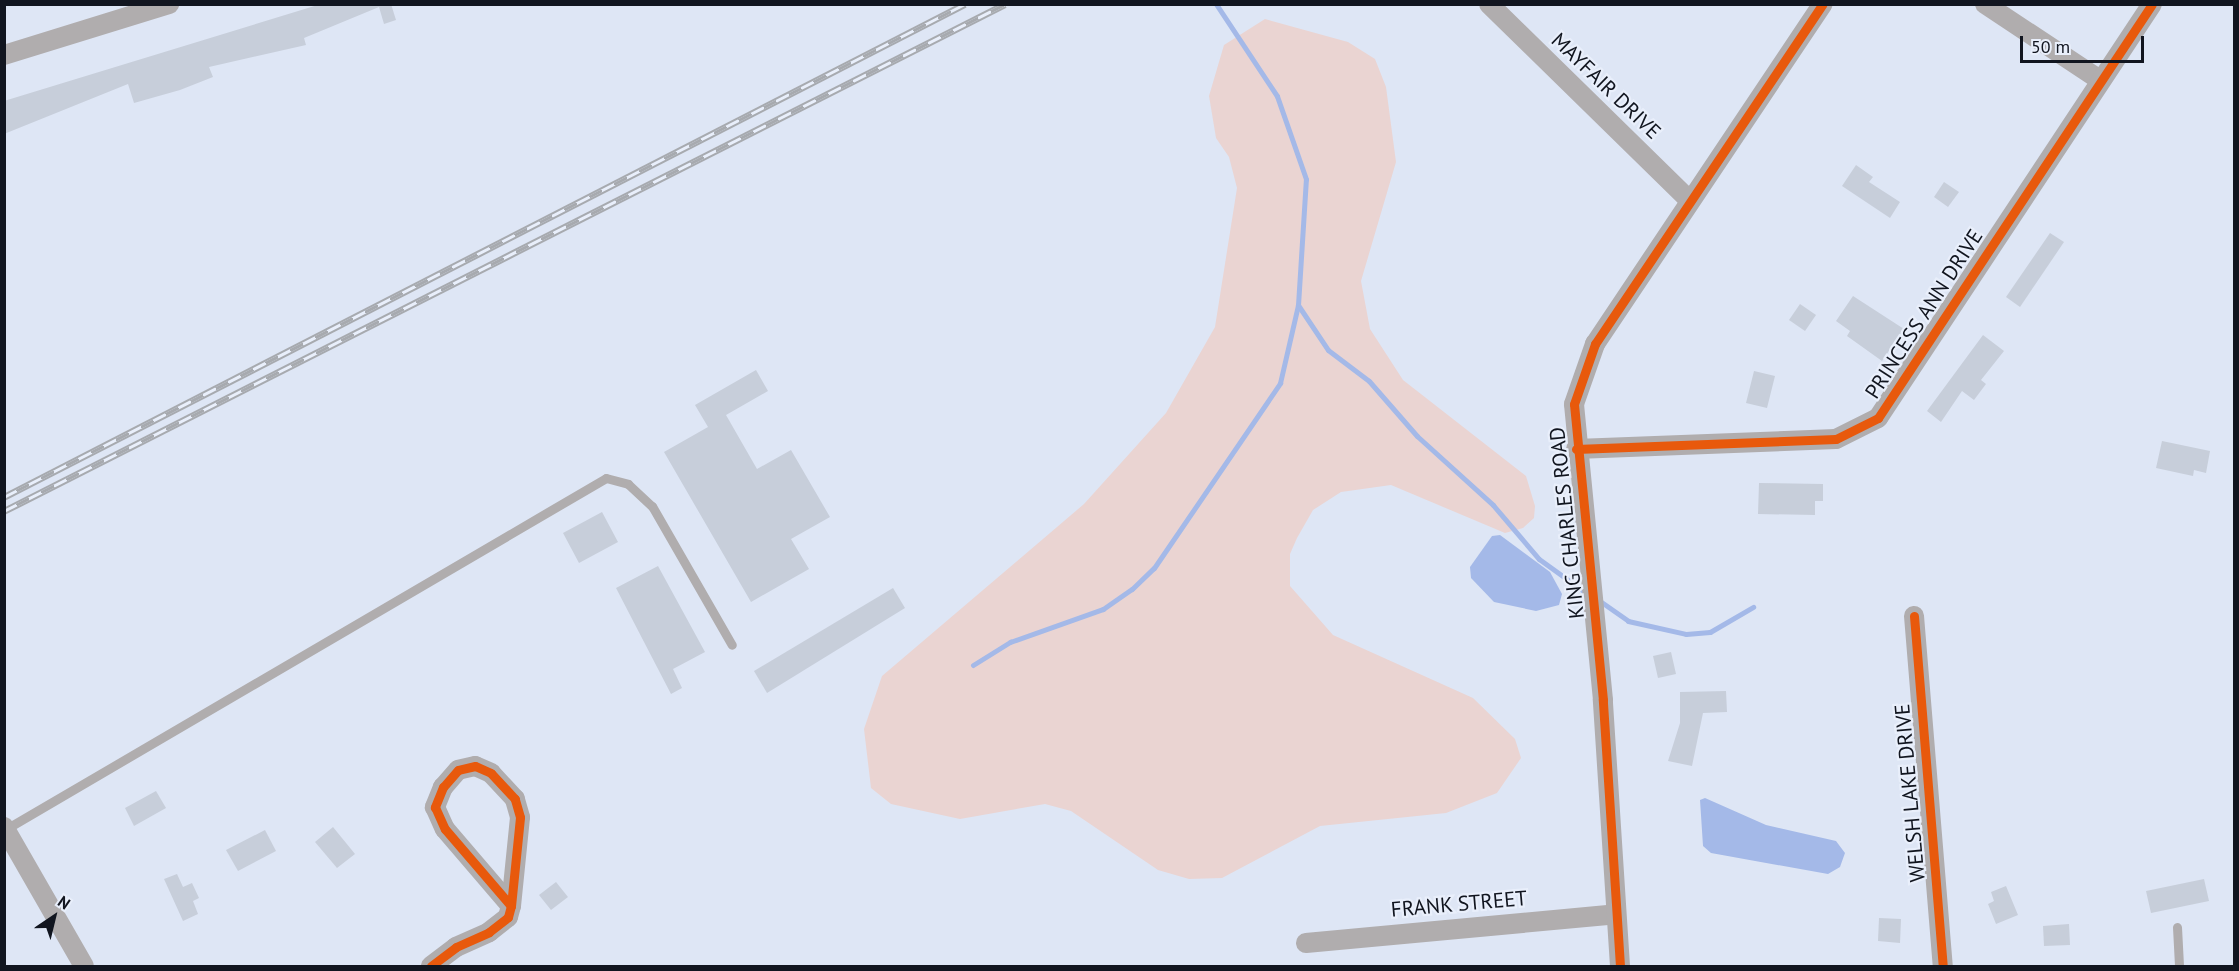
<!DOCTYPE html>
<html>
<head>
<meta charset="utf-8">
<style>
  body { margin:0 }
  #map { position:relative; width:2239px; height:971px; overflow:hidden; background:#dee6f5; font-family:"PT Sans",sans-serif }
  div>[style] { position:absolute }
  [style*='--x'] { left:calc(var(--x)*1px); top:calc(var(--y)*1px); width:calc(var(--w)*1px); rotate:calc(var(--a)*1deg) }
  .green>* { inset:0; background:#ead4d2 }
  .water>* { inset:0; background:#a4b9e8 }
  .stream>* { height:5px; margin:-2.5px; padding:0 2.5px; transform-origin:2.5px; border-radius:2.5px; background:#a4b9e8 }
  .building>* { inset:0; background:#c7ceda }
  .service>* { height:9px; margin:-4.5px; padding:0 4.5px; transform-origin:4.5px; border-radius:4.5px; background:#b0adae }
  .minor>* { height:20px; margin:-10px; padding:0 10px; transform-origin:10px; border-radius:10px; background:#b0adae }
  .rail>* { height:7px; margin-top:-3.5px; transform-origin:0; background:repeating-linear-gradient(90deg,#e9effb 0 14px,#a7aaaf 0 28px); box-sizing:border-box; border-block:2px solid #a7aaaf }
  .cycleway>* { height:9px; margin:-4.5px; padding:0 4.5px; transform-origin:4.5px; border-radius:4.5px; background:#e8590c }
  span { translate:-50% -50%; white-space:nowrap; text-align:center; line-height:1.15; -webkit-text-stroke:4.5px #e9effb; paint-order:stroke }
  .street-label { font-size:21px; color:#11151f }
  .frame { position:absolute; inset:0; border:6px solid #11151f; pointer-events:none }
  .north { position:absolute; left:24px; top:887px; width:60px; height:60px; -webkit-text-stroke:4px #e9effb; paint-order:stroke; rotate:35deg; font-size:16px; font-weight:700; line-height:24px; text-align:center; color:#11151f }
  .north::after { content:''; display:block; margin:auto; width:21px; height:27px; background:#11151f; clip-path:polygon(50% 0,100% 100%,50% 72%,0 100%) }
  .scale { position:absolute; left:2020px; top:36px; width:124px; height:27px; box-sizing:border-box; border:3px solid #11151f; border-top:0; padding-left:8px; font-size:18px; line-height:21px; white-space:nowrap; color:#11151f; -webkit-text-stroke:4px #e9effb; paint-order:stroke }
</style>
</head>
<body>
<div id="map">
  <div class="green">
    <i style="clip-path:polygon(1265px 19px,1348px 42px,1375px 59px,1386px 87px,1396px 162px,1361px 281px,1370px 329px,1403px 380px,1526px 476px,1535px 506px,1534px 518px,1523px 528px,1505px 533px,1391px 485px,1341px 492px,1313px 510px,1297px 538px,1290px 554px,1290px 586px,1333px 635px,1473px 698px,1515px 739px,1521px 758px,1497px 793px,1446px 813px,1320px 826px,1222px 878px,1189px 879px,1158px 870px,1071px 811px,1045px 804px,960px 819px,891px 804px,871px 788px,864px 729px,882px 676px,1084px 504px,1166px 413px,1215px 327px,1237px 188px,1229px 157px,1216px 138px,1209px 96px,1224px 45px)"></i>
  </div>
  <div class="water">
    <i style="clip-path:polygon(1500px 535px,1550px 572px,1562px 594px,1559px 605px,1536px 611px,1494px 602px,1471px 578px,1470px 567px,1492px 536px)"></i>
    <i style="clip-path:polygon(1705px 798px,1766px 825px,1836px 841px,1845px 853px,1840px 867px,1828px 874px,1711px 853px,1703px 846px,1700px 800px)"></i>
  </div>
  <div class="stream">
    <i style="--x:1298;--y:305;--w:54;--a:56.3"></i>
    <i style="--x:1328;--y:350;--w:51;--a:37.1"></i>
    <i style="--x:1369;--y:381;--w:73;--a:48.9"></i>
    <i style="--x:1417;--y:436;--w:103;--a:42.2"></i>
    <i style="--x:1493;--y:505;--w:71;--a:49.6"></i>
    <i style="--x:1539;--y:559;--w:62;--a:35.8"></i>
    <i style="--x:1597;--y:599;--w:38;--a:35"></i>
    <i style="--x:1628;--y:621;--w:59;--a:12.6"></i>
    <i style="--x:1686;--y:634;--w:24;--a:-5"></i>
    <i style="--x:1710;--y:632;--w:50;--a:-30.2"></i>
    <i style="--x:973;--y:665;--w:44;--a:-31.9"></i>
    <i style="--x:1010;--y:642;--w:99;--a:-19.5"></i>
    <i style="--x:1103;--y:609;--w:35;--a:-35"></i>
    <i style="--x:1132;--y:589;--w:30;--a:-44"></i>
    <i style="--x:1154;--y:568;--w:224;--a:-55.7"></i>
    <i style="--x:1280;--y:383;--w:80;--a:-77"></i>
    <i style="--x:1298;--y:305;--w:126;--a:-86.4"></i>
    <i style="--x:1306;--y:179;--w:88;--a:-109.3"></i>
    <i style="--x:1277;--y:96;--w:110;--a:-123.5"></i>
  </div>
  <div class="building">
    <i style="clip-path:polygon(321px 4px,391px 4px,396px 20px,384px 24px,379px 7px,304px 38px,306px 45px,209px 67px,213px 77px,180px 90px,134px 103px,128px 84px,4px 134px,4px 101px)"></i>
    <i style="clip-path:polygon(1856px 165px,1873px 177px,1869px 182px,1900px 202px,1890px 218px,1842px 186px)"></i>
    <i style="clip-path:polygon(1944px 182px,1959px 192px,1948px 207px,1934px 197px)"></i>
    <i style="clip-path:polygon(2050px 233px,2064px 242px,2020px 307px,2006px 297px)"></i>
    <i style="clip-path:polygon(1853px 296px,1904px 329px,1882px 361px,1847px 336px,1850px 331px,1836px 321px)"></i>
    <i style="clip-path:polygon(1800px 304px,1816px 315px,1805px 331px,1789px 320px)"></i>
    <i style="clip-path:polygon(1983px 335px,2004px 351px,1981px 380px,1986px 384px,1974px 400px,1962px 391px,1941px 422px,1927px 411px)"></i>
    <i style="clip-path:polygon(756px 370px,768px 391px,726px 415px,757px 469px,791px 450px,830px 517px,791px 539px,809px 569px,751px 602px,664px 452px,708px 427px,695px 405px)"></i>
    <i style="clip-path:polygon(1754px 371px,1775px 376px,1767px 408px,1746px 403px)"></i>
    <i style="clip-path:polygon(2162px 441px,2210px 451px,2206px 473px,2194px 470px,2193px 476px,2156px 468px)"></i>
    <i style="clip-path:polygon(1759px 483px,1823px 484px,1823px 501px,1815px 501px,1815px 515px,1758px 514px)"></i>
    <i style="clip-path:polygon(602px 512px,618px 542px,579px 563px,563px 533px)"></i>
    <i style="clip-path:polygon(658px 566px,705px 652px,673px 669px,682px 688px,671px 694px,616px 588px)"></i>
    <i style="clip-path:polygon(893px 588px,905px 608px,767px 693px,754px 671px)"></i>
    <i style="clip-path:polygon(1671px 652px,1676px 674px,1658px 678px,1653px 656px)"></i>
    <i style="clip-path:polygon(1726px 691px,1727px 712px,1703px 713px,1692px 766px,1668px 761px,1680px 723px,1680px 692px)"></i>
    <i style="clip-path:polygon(156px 791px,166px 808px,134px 826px,125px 808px)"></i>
    <i style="clip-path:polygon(333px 827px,355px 854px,337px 868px,315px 842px)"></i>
    <i style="clip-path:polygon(265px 830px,276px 851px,238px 871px,226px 850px)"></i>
    <i style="clip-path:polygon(177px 874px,183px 887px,192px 883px,199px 898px,193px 901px,198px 914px,183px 921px,164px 879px)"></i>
    <i style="clip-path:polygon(2204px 879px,2209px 901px,2151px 913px,2146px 891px)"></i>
    <i style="clip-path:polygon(556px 882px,568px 897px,551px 910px,539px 895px)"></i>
    <i style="clip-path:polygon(2006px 886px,2018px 915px,1996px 924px,1988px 904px,1994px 901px,1991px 892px)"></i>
    <i style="clip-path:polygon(1879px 918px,1901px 919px,1900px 943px,1878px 941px)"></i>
    <i style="clip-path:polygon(2069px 924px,2070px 945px,2044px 946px,2043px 926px)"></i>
  </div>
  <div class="service">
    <i style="--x:6;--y:829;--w:695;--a:-30.33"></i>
    <i style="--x:606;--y:478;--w:23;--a:15"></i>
    <i style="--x:628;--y:484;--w:33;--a:43"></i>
    <i style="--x:652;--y:506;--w:160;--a:60.1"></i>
    <i style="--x:2177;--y:927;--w:39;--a:87"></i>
  </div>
  <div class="minor">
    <i style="--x:1489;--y:4;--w:281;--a:44.4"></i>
    <i style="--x:1985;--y:4;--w:138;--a:33.5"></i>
    <i style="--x:4;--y:55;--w:173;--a:-17.2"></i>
    <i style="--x:1576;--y:449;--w:260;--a:-2.2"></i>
    <i style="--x:1836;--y:439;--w:47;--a:-26.6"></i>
    <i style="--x:1878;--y:418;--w:496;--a:-56.5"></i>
    <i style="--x:1914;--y:616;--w:351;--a:85.3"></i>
    <i style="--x:4;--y:827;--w:160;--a:60.1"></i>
    <i style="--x:1306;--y:943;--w:311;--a:-5.3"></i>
    <i style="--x:431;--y:966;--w:31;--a:-37"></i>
    <i style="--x:456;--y:947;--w:36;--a:-24"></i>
    <i style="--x:489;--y:932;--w:24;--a:-38"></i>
    <i style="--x:508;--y:917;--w:11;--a:-75"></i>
    <i style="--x:511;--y:906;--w:89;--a:-84.2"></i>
    <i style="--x:520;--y:817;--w:19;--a:-106"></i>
    <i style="--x:515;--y:799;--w:35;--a:-133"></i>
    <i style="--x:491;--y:773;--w:17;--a:-156"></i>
    <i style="--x:475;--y:766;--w:17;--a:167"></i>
    <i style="--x:458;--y:770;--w:23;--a:131"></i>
    <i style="--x:443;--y:787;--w:22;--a:112"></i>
    <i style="--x:435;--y:807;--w:24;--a:66"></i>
    <i style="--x:445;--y:829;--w:101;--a:49.4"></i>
    <i style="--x:1620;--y:966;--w:267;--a:-93.7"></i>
    <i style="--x:1603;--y:700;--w:297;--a:-95.6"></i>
    <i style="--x:1574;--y:404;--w:64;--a:-70.7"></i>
    <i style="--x:1595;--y:344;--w:409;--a:-56.2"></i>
  </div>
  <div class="rail">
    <i style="--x:4;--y:497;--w:1080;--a:-27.16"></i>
    <i style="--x:4;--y:511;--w:1122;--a:-26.86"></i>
  </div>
  <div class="cycleway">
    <i style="--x:1576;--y:449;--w:260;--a:-2.2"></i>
    <i style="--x:1836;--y:439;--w:47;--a:-26.6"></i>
    <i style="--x:1878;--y:418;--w:496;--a:-56.5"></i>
    <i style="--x:1914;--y:616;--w:351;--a:85.3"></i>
    <i style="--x:431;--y:966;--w:31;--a:-37"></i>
    <i style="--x:456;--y:947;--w:36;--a:-24"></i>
    <i style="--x:489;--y:932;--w:24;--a:-38"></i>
    <i style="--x:508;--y:917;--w:11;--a:-75"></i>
    <i style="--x:511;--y:906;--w:89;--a:-84.2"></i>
    <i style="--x:520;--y:817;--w:19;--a:-106"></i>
    <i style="--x:515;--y:799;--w:35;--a:-133"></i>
    <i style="--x:491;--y:773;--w:17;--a:-156"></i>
    <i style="--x:475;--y:766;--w:17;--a:167"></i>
    <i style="--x:458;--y:770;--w:23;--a:131"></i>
    <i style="--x:443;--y:787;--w:22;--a:112"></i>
    <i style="--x:435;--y:807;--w:24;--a:66"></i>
    <i style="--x:445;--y:829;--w:101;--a:49.4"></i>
    <i style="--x:1620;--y:966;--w:267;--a:-93.7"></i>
    <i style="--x:1603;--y:700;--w:297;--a:-95.6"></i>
    <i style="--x:1574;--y:404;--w:64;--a:-70.7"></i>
    <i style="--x:1595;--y:344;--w:409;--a:-56.2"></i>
  </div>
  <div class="street-label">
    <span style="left:1606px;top:86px;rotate:44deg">MAYFAIR DRIVE</span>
    <span style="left:1924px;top:314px;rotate:-57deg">PRINCESS ANN DRIVE</span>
    <span style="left:1567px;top:523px;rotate:-96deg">KING CHARLES ROAD</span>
    <span style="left:1910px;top:793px;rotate:-95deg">WELSH LAKE DRIVE</span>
    <span style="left:1459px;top:904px;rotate:-5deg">FRANK STREET</span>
  </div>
  <div class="frame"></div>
  <div class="north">N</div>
  <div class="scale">50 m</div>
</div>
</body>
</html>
